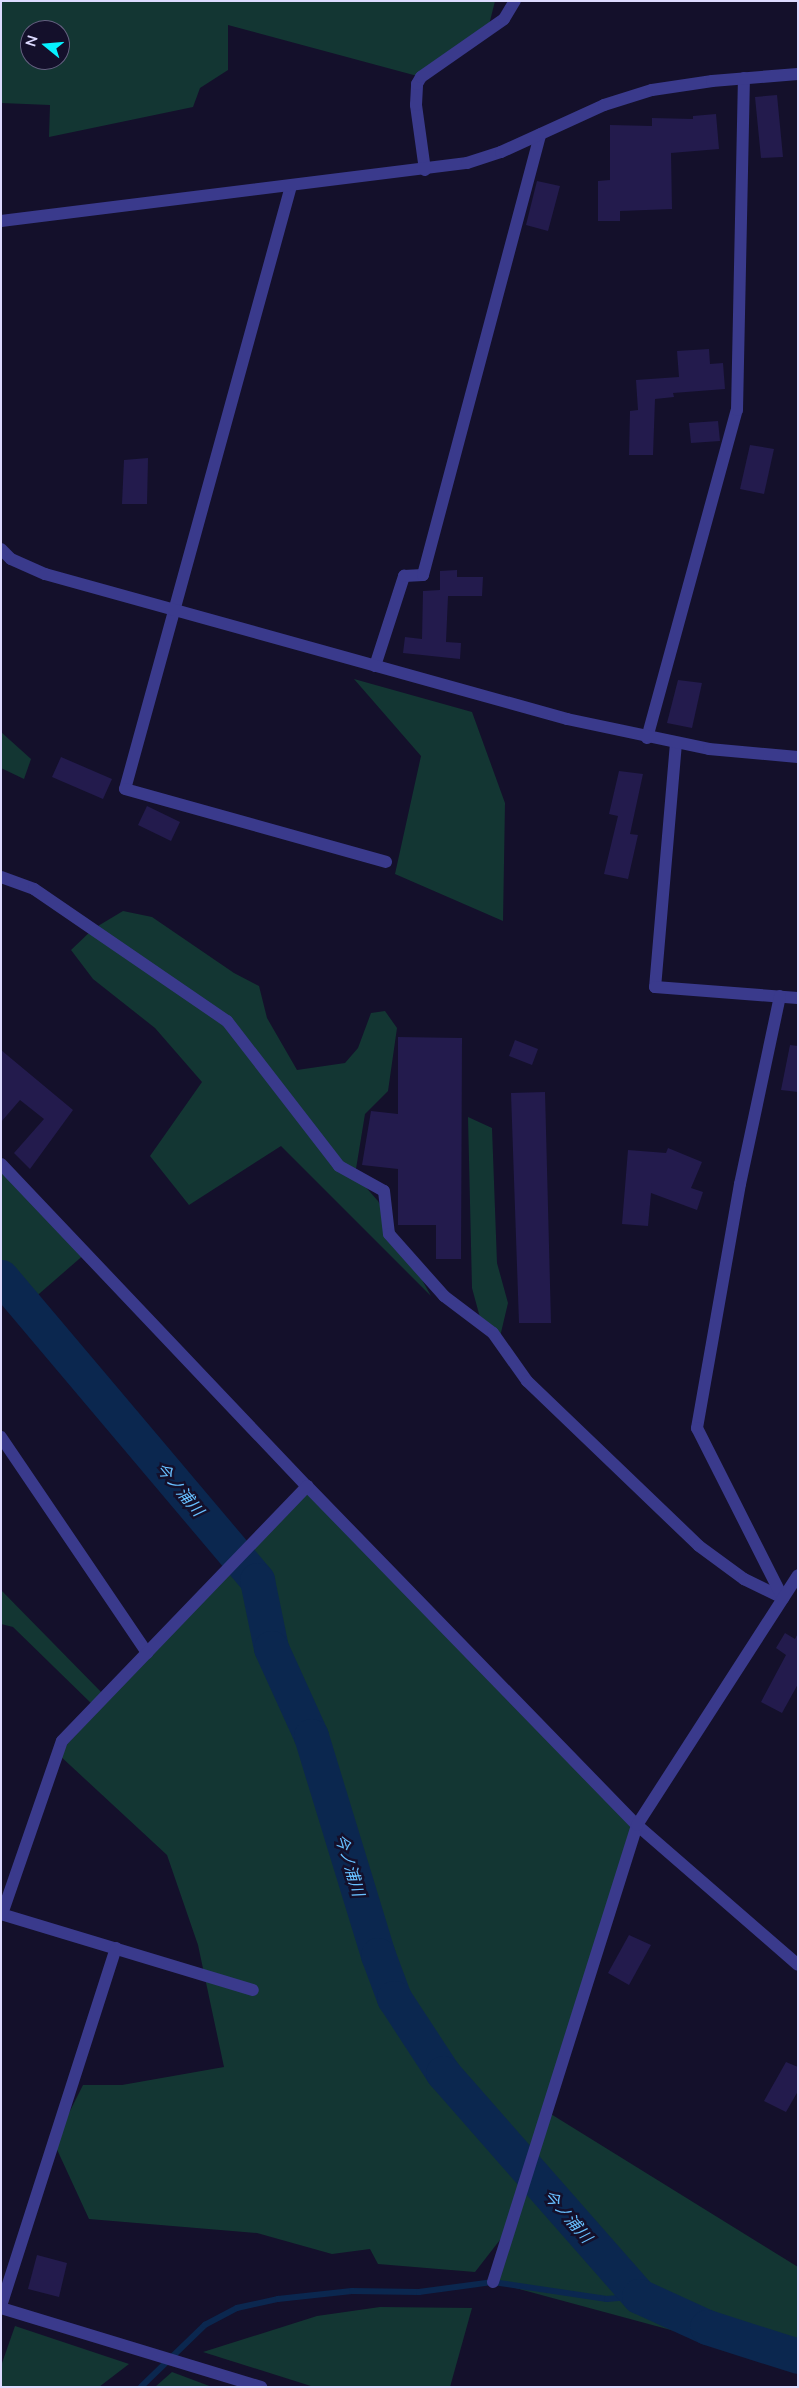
<!DOCTYPE html>
<html>
<head>
<meta charset="utf-8">
<style>
  body { margin:0 }
  #map { position:relative; width:799px; height:2388px; overflow:hidden; background:#14102b; font-family:Lato,"Noto Sans JP",sans-serif }
  div>[style] { position:absolute }
  [style*='--x'] { left:calc(var(--x)*1px); top:calc(var(--y)*1px); width:calc(var(--w)*1px); rotate:calc(var(--a)*1deg) }
  .green>* { inset:0; background:#133633 }
  .stream>* { height:5.5px; margin:-2.75px; padding:0 2.75px; transform-origin:2.75px; border-radius:2.75px; background:#0b274f }
  .river>* { height:35px; margin:-17.5px; padding:0 17.5px; transform-origin:17.5px; border-radius:17.5px; background:#0b274f }
  .building>* { inset:0; background:#231b4d }
  .minor>* { height:12px; margin:-6px; padding:0 6px; transform-origin:6px; border-radius:6px; background:#3a3a8c }
  .tertiary>* { height:12px; margin:-6px; padding:0 6px; transform-origin:6px; border-radius:6px; background:#3a3a8c }
  span { translate:-50% -50%; white-space:nowrap; text-align:center; line-height:1.15; -webkit-text-stroke:5px #14102b; paint-order:stroke }
  .water-label { font-size:16px; color:#68c0ff; font-style:italic }
  .frame { position:absolute; inset:0; border:2px solid #dddaff; pointer-events:none }
  .north { position:absolute; left:20px; top:20px; width:50px; height:50px; box-sizing:border-box; background:#14102b; border:1px solid #646180; border-radius:50%; rotate:287deg; font-size:14px; font-weight:700; line-height:20px; text-align:center; color:#dddaff }
  .north::after { content:''; display:block; margin:auto; width:18px; height:22px; background:#06f2ff; clip-path:polygon(50% 0,100% 100%,50% 72%,0 100%) }
</style>
</head>
<body>
<div id="map">
  <div class="green">
    <i style="clip-path:polygon(evenodd,1px 1px,495px 1px,487px 33px,421px 77px,228px 25px,228px 70px,200px 88px,193px 107px,49px 137px,50px 105px,1px 103px,1px 1px,30px 30px,60px 30px,60px 60px,30px 60px,30px 30px)"></i>
    <i style="clip-path:polygon(354px 679px,472px 712px,505px 803px,503px 921px,395px 874px,421px 756px)"></i>
    <i style="clip-path:polygon(1px 732px,31px 759px,24px 779px,1px 768px)"></i>
    <i style="clip-path:polygon(123px 911px,152px 917px,234px 973px,259px 986px,267px 1018px,297px 1070px,345px 1063px,358px 1048px,371px 1013px,385px 1011px,397px 1028px,388px 1091px,365px 1114px,355px 1175px,378px 1201px,431px 1296px,281px 1146px,189px 1205px,150px 1156px,202px 1082px,155px 1028px,93px 979px,71px 950px,93px 929px)"></i>
    <i style="clip-path:polygon(468px 1117px,492px 1128px,497px 1263px,508px 1303px,499px 1341px,482px 1325px,472px 1288px)"></i>
    <i style="clip-path:polygon(1px 1167px,86px 1253px,17px 1313px,1px 1294px)"></i>
    <i style="clip-path:polygon(307px 1486px,637px 1825px,546px 2111px,798px 2267px,798px 2369px,693px 2336px,493px 2282px,510px 2227px,475px 2272px,378px 2264px,370px 2249px,332px 2254px,257px 2233px,89px 2219px,54px 2143px,83px 2085px,122px 2085px,224px 2067px,198px 1945px,167px 1855px,58px 1754px)"></i>
    <i style="clip-path:polygon(1px 1590px,105px 1696px,95px 1707px,13px 1627px,1px 1624px)"></i>
    <i style="clip-path:polygon(380px 2307px,472px 2308px,450px 2387px,314px 2387px,203px 2352px,317px 2316px)"></i>
    <i style="clip-path:polygon(15px 2326px,129px 2364px,99px 2387px,1px 2387px,1px 2366px)"></i>
    <i style="clip-path:polygon(172px 2372px,212px 2387px,155px 2387px)"></i>
  </div>
  <div class="stream">
    <i style="--x:141;--y:2387;--w:89;--a:-44.1"></i>
    <i style="--x:205;--y:2325;--w:36;--a:-28"></i>
    <i style="--x:237;--y:2308;--w:42;--a:-12.4"></i>
    <i style="--x:278;--y:2299;--w:74;--a:-6.2"></i>
    <i style="--x:352;--y:2291;--w:67;--a:0.9"></i>
    <i style="--x:419;--y:2292;--w:75;--a:-7.7"></i>
    <i style="--x:493;--y:2282;--w:115;--a:8.5"></i>
    <i style="--x:607;--y:2299;--w:32;--a:-5"></i>
  </div>
  <div class="river">
    <i style="--x:1;--y:1277;--w:397;--a:49.8"></i>
    <i style="--x:257;--y:1580;--w:69;--a:78.4"></i>
    <i style="--x:271;--y:1648;--w:97;--a:65.6"></i>
    <i style="--x:311;--y:1736;--w:229;--a:73"></i>
    <i style="--x:378;--y:1955;--w:46;--a:69.6"></i>
    <i style="--x:394;--y:1998;--w:90;--a:56.8"></i>
    <i style="--x:443;--y:2073;--w:297;--a:48.7"></i>
    <i style="--x:639;--y:2296;--w:75;--a:24.5"></i>
    <i style="--x:707;--y:2327;--w:96;--a:17.7"></i>
  </div>
  <div class="building">
    <i style="clip-path:polygon(777px 95px,783px 157px,761px 158px,755px 97px)"></i>
    <i style="clip-path:polygon(716px 114px,719px 149px,671px 153px,672px 209px,620px 211px,620px 221px,598px 221px,598px 181px,610px 180px,610px 125px,652px 126px,652px 118px,693px 119px,693px 116px)"></i>
    <i style="clip-path:polygon(537px 181px,560px 186px,548px 231px,526px 225px)"></i>
    <i style="clip-path:polygon(709px 349px,710px 364px,723px 363px,725px 389px,673px 393px,674px 397px,655px 399px,653px 455px,629px 455px,630px 411px,638px 410px,636px 380px,679px 377px,677px 351px)"></i>
    <i style="clip-path:polygon(718px 421px,720px 441px,691px 443px,689px 423px)"></i>
    <i style="clip-path:polygon(750px 445px,774px 449px,764px 494px,740px 489px)"></i>
    <i style="clip-path:polygon(148px 458px,147px 504px,122px 504px,124px 460px)"></i>
    <i style="clip-path:polygon(457px 570px,457px 577px,483px 577px,482px 596px,448px 596px,446px 642px,461px 643px,460px 659px,403px 653px,405px 637px,422px 639px,423px 591px,440px 590px,440px 571px)"></i>
    <i style="clip-path:polygon(678px 680px,702px 683px,692px 728px,667px 723px)"></i>
    <i style="clip-path:polygon(61px 757px,112px 779px,103px 799px,52px 777px)"></i>
    <i style="clip-path:polygon(619px 771px,643px 774px,630px 834px,638px 835px,628px 879px,604px 874px,618px 816px,609px 814px)"></i>
    <i style="clip-path:polygon(147px 806px,180px 822px,171px 841px,138px 825px)"></i>
    <i style="clip-path:polygon(398px 1037px,462px 1038px,461px 1259px,436px 1259px,436px 1225px,398px 1225px,398px 1169px,362px 1165px,371px 1111px,398px 1114px)"></i>
    <i style="clip-path:polygon(515px 1040px,538px 1049px,532px 1065px,509px 1056px)"></i>
    <i style="clip-path:polygon(790px 1045px,798px 1046px,798px 1092px,781px 1090px)"></i>
    <i style="clip-path:polygon(1px 1050px,73px 1110px,30px 1169px,14px 1153px,44px 1119px,20px 1100px,1px 1122px)"></i>
    <i style="clip-path:polygon(545px 1092px,551px 1323px,519px 1323px,511px 1093px)"></i>
    <i style="clip-path:polygon(668px 1148px,702px 1162px,691px 1188px,703px 1192px,697px 1210px,651px 1193px,648px 1226px,622px 1224px,628px 1150px,666px 1153px)"></i>
    <i style="clip-path:polygon(785px 1633px,795px 1639px,798px 1633px,798px 1684px,782px 1713px,761px 1702px,786px 1655px,776px 1648px)"></i>
    <i style="clip-path:polygon(629px 1935px,651px 1945px,629px 1985px,608px 1973px)"></i>
    <i style="clip-path:polygon(786px 2062px,798px 2067px,798px 2091px,786px 2112px,764px 2101px)"></i>
    <i style="clip-path:polygon(37px 2255px,67px 2263px,59px 2297px,28px 2289px)"></i>
  </div>
  <div class="minor">
    <i style="--x:425;--y:170;--w:66;--a:-97.9"></i>
    <i style="--x:416;--y:105;--w:21;--a:-87"></i>
    <i style="--x:417;--y:84;--w:8;--a:-60"></i>
    <i style="--x:421;--y:77;--w:101;--a:-34.9"></i>
    <i style="--x:504;--y:19;--w:21;--a:-59"></i>
    <i style="--x:291;--y:186;--w:625;--a:105.39"></i>
    <i style="--x:125;--y:789;--w:271;--a:15.6"></i>
    <i style="--x:375;--y:666;--w:95;--a:-72.1"></i>
    <i style="--x:404;--y:576;--w:19;--a:-3"></i>
    <i style="--x:423;--y:575;--w:456;--a:-75.1"></i>
    <i style="--x:647;--y:738;--w:340;--a:-74.7"></i>
    <i style="--x:737;--y:410;--w:332;--a:-88.8"></i>
    <i style="--x:676;--y:743;--w:245;--a:94.9"></i>
    <i style="--x:655;--y:987;--w:143;--a:4.4"></i>
    <i style="--x:1;--y:877;--w:35;--a:20"></i>
    <i style="--x:34;--y:889;--w:234;--a:34.4"></i>
    <i style="--x:227;--y:1021;--w:183;--a:52.3"></i>
    <i style="--x:339;--y:1166;--w:51;--a:29.1"></i>
    <i style="--x:384;--y:1191;--w:43;--a:83.4"></i>
    <i style="--x:389;--y:1234;--w:83;--a:48.4"></i>
    <i style="--x:444;--y:1296;--w:61;--a:37.1"></i>
    <i style="--x:493;--y:1333;--w:59;--a:54.7"></i>
    <i style="--x:527;--y:1381;--w:238;--a:43.8"></i>
    <i style="--x:699;--y:1546;--w:56;--a:36.3"></i>
    <i style="--x:744;--y:1579;--w:43;--a:26"></i>
    <i style="--x:780;--y:996;--w:192;--a:102"></i>
    <i style="--x:740;--y:1184;--w:248;--a:100"></i>
    <i style="--x:697;--y:1428;--w:191;--a:63.2"></i>
    <i style="--x:1;--y:1164;--w:444;--a:46.5"></i>
    <i style="--x:307;--y:1486;--w:473;--a:45.8"></i>
    <i style="--x:637;--y:1825;--w:213;--a:41"></i>
    <i style="--x:1;--y:1437;--w:261;--a:55.9"></i>
    <i style="--x:1;--y:1914;--w:263;--a:16.8"></i>
    <i style="--x:2;--y:1914;--w:183;--a:-70.9"></i>
    <i style="--x:62;--y:1741;--w:354;--a:-46.1"></i>
    <i style="--x:493;--y:2282;--w:479;--a:-72.5"></i>
    <i style="--x:637;--y:1825;--w:297;--a:-57.2"></i>
    <i style="--x:1;--y:2306;--w:376;--a:-72.2"></i>
  </div>
  <div class="tertiary">
    <i style="--x:1;--y:221;--w:470;--a:-7.1"></i>
    <i style="--x:467;--y:163;--w:36;--a:-18"></i>
    <i style="--x:501;--y:152;--w:113;--a:-24.5"></i>
    <i style="--x:604;--y:105;--w:50;--a:-17.4"></i>
    <i style="--x:652;--y:90;--w:61;--a:-8.5"></i>
    <i style="--x:712;--y:81;--w:86;--a:-4.7"></i>
    <i style="--x:1;--y:549;--w:14;--a:45"></i>
    <i style="--x:11;--y:559;--w:37;--a:24"></i>
    <i style="--x:45;--y:574;--w:542;--a:15.52"></i>
    <i style="--x:567;--y:719;--w:145;--a:11.9"></i>
    <i style="--x:709;--y:749;--w:89;--a:5.1"></i>
    <i style="--x:1;--y:2308;--w:272;--a:16.9"></i>
  </div>
  <div class="water-label">
    <span style="left:180px;top:1489px;rotate:50deg">今ノ浦川</span>
    <span style="left:350px;top:1865px;rotate:73deg">今ノ浦川</span>
    <span style="left:568px;top:2216px;rotate:49deg">今ノ浦川</span>
  </div>
  <div class="frame"></div>
  <div class="north">N</div>
</div>
</body>
</html>
